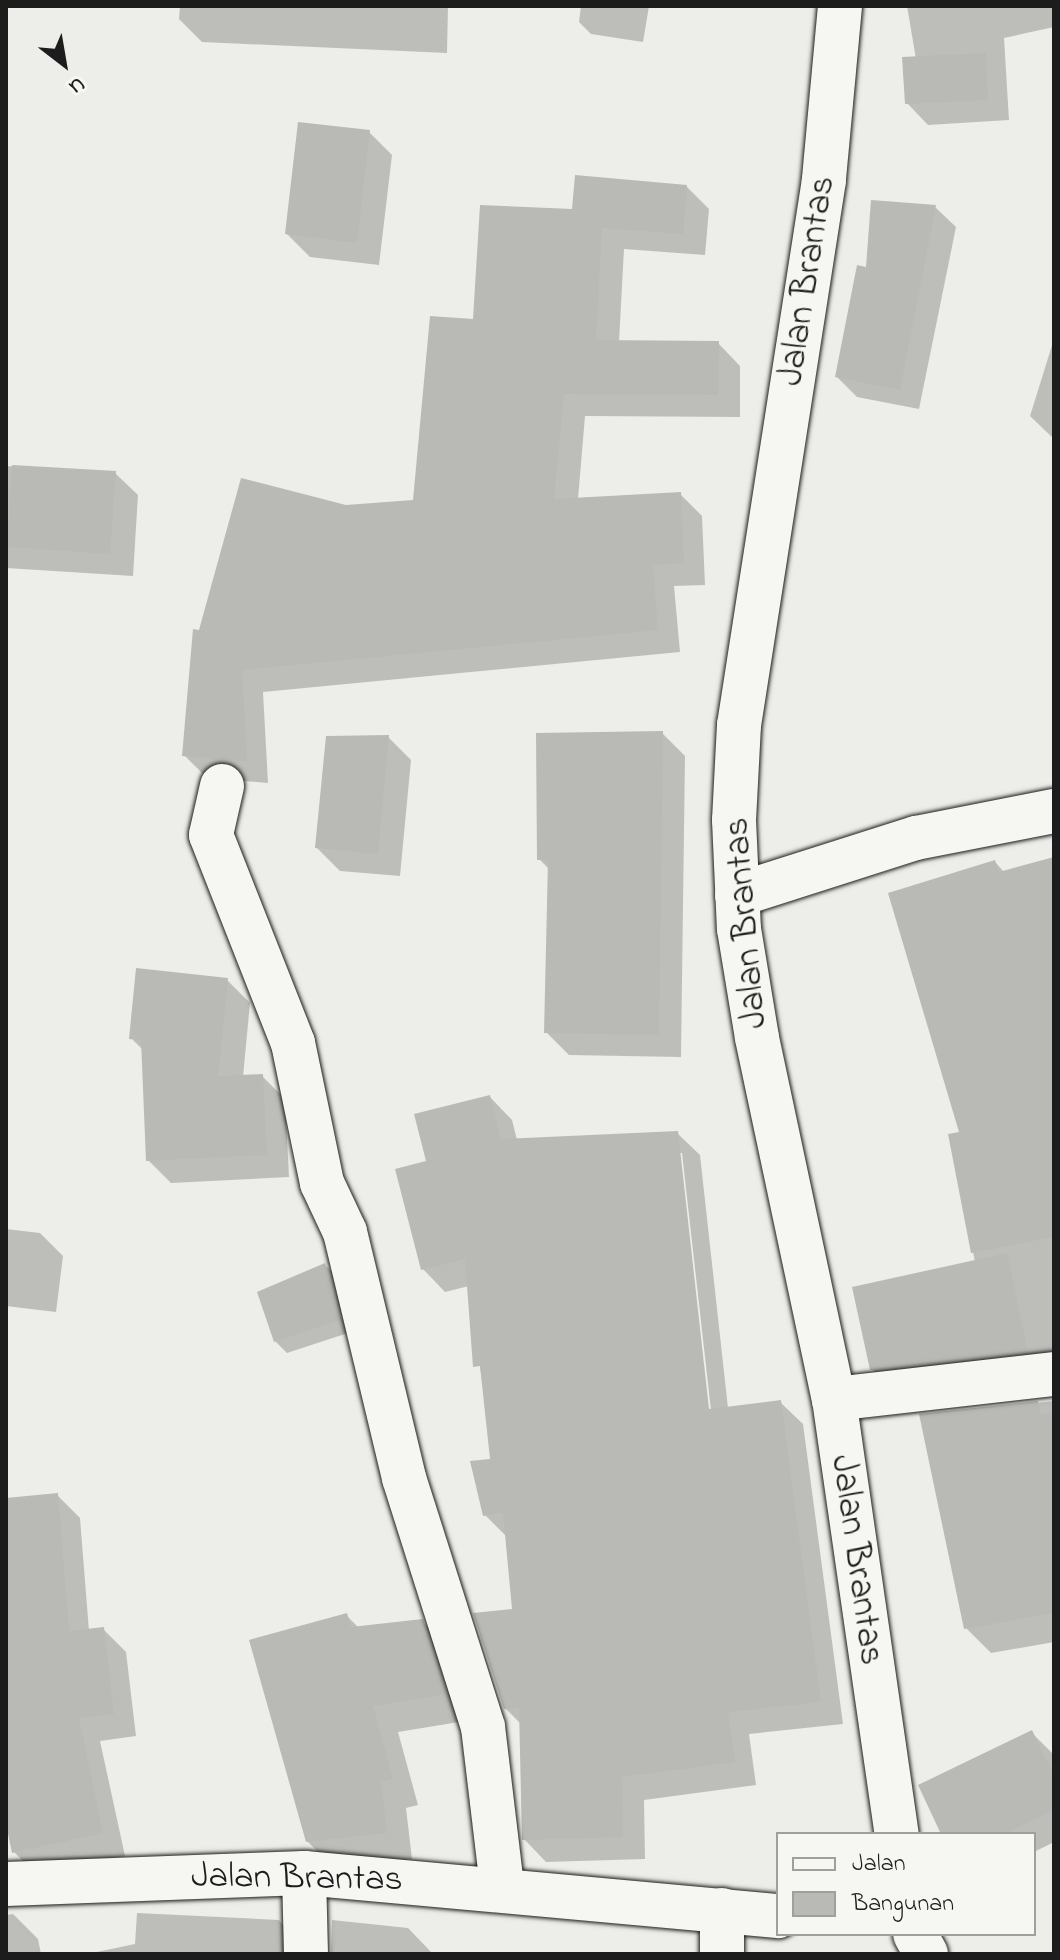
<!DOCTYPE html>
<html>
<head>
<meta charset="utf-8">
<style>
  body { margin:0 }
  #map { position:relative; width:1060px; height:1960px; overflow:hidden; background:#edede9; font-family:"Indie Flower",sans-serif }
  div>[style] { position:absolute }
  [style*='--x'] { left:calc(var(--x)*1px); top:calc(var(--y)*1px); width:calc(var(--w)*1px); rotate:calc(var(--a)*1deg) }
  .shadow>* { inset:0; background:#0003 }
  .building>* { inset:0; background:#b9b9b6 }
  .roads { filter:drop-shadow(0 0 2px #1c1c1c) drop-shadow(0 0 2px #1c1c1c) }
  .minor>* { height:44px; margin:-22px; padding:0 22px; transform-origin:22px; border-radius:22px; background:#f6f6f2 }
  span { translate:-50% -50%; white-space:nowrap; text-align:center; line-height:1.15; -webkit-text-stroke:6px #f6f6f2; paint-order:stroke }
  .street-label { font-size:36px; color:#1c1c1c }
  .frame { position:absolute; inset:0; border:8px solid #1c1c1c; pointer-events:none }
  .legend { position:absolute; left:776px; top:1832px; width:260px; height:104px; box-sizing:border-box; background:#f6f6f2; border:2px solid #9f9f9c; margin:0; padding:10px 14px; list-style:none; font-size:24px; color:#1c1c1c }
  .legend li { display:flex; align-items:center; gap:16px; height:40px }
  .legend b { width:40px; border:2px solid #9f9f9c }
  .north { position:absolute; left:24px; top:24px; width:80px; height:80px; -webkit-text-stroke:6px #f6f6f2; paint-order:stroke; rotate:149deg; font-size:22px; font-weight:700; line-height:32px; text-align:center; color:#1c1c1c }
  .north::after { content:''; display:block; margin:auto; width:28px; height:36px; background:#1c1c1c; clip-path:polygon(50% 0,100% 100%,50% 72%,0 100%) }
</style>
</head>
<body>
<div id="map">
  <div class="shadow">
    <i style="clip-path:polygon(180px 6px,448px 6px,447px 53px,202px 42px,179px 19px)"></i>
    <i style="clip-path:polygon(581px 6px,649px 6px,643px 42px,591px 34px,579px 22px)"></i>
    <i style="clip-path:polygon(907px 6px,1054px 6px,1054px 27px,1004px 38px,1009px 120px,928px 125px,907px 103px,916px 59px)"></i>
    <i style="clip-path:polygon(369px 132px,392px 155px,379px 265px,310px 257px,287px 234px)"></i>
    <i style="clip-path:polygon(686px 186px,709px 209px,705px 255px,624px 249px,619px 342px,718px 343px,740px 366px,740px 417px,585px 416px,578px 499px,680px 494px,702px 516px,705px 585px,674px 586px,680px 652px,263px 692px,268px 783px,207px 778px,184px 755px,201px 632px,346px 507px,415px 502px,475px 322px,574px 211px)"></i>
    <i style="clip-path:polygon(935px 207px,956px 227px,919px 409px,857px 397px,837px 377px,868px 269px)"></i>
    <i style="clip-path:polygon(1054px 339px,1054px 439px,1030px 416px)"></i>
    <i style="clip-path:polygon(6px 466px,115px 473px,138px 495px,133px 576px,6px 568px)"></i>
    <i style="clip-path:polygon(662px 733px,685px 756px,681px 1057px,569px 1055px,546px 1032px,550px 870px,539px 859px)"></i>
    <i style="clip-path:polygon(388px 737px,411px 760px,400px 876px,340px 871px,317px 848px)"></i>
    <i style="clip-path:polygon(1054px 859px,1054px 1376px,896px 1393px,872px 1369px,975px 1262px,950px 1136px,961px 1134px,995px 862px,1005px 873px)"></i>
    <i style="clip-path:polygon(227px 980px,250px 1003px,243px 1077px,262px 1076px,285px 1099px,289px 1177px,171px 1183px,148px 1160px,143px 1050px,131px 1038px)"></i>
    <i style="clip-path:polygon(evenodd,490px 1097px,512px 1120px,517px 1140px,677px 1133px,700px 1155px,728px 1408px,780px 1402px,803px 1424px,843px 1724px,749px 1734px,756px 1785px,644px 1800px,645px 1859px,546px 1862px,524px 1839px,521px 1724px,505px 1708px,515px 1610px,507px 1537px,485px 1515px,493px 1460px,469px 1286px,445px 1292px,423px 1269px,428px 1163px,490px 1097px,678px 1153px,682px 1153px,712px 1419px,708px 1419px,678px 1153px)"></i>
    <i style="clip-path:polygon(6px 1229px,40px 1233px,63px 1256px,56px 1312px,6px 1306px)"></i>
    <i style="clip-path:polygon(325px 1265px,337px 1277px,351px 1332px,287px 1353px,275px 1341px)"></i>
    <i style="clip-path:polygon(1054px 1401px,1054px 1642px,991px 1653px,966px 1628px,921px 1416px)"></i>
    <i style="clip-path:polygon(57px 1495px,80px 1518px,89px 1631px,103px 1629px,126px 1652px,136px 1736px,100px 1741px,125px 1856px,37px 1875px,14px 1852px,6px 1815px,6px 1500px)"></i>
    <i style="clip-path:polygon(346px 1615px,359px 1628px,422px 1621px,448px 1647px,471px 1720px,398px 1732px,418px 1805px,406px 1808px,412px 1859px,334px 1868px,307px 1841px)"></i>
    <i style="clip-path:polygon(1031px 1732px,1054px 1755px,1054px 1842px,1034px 1852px,1034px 1834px,943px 1834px)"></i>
    <i style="clip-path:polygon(137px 1913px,279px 1920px,305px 1954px,87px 1954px,135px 1944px)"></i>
    <i style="clip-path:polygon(13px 1914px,38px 1939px,41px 1954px,6px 1954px,6px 1915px)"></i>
    <i style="clip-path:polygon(332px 1920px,408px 1928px,433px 1954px,331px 1954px)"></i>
  </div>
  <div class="building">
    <i style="clip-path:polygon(986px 53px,988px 100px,905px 104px,902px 57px)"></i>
    <i style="clip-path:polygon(298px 122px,370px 130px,357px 243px,285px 234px)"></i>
    <i style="clip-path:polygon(575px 175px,687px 185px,683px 234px,602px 228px,596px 340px,719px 341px,718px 395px,564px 394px,554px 499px,681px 492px,684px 563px,653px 565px,658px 630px,242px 670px,247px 761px,182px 756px,193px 629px,199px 630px,241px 478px,346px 505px,413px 500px,430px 316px,473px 319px,480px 205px,572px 209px)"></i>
    <i style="clip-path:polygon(871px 200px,936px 205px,900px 390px,835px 377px,857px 265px,866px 267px)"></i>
    <i style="clip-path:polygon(12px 465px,116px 471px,110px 554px,7px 547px)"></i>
    <i style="clip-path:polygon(663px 731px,659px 1035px,544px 1033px,548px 860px,537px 860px,536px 733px)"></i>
    <i style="clip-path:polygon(389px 735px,378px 854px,315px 848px,326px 736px)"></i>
    <i style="clip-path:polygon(1054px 857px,1054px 1237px,971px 1253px,948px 1134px,959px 1132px,888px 893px,995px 860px,999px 872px)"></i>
    <i style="clip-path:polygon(136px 968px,228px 978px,218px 1076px,263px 1074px,267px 1155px,146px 1161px,141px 1040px,129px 1039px)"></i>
    <i style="clip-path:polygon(490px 1095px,501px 1139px,678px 1131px,709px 1409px,781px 1400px,821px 1702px,728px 1712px,735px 1762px,622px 1777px,623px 1837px,522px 1840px,519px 1708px,504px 1709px,473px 1613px,512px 1609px,503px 1513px,483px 1516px,470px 1461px,490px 1459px,480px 1366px,473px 1367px,465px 1259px,421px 1270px,395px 1169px,426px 1161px,414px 1114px)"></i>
    <i style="clip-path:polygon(1007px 1253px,1028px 1352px,870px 1370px,852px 1287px)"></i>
    <i style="clip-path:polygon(325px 1263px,340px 1320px,274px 1342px,257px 1292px)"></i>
    <i style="clip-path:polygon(1038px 1401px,1041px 1415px,1054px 1412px,1054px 1613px,964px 1629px,919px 1414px)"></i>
    <i style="clip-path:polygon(58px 1493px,69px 1631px,104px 1627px,114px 1714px,79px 1718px,103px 1833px,12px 1853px,6px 1824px,6px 1498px)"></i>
    <i style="clip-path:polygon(347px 1613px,351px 1627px,423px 1619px,446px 1694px,373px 1706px,393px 1779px,381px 1782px,387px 1833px,306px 1842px,249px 1640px)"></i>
    <i style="clip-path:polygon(1032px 1730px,1054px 1776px,1054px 1810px,1004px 1834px,941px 1834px,918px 1785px)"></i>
  </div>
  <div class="roads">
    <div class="minor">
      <i style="--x:840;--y:6;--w:175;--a:95.3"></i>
      <i style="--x:824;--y:180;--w:552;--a:98.86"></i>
      <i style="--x:739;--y:725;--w:95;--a:93"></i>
      <i style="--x:734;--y:820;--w:109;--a:87.4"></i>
      <i style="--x:739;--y:929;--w:110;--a:80.6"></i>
      <i style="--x:757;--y:1038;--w:369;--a:78"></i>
      <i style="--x:834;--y:1399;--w:440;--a:81.8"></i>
      <i style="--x:222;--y:786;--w:50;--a:102.7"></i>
      <i style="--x:211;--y:835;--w:224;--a:68.5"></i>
      <i style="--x:293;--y:1043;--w:143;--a:78.3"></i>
      <i style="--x:322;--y:1183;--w:54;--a:64.9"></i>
      <i style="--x:345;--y:1232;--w:253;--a:76.5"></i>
      <i style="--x:404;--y:1478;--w:261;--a:72.4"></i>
      <i style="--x:483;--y:1727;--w:161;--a:83.2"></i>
      <i style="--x:737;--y:895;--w:188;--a:-17.7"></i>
      <i style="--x:916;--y:838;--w:141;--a:-11.1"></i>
      <i style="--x:834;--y:1399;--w:221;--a:-6.5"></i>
      <i style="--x:304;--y:1873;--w:81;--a:88.6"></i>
      <i style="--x:6;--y:1884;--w:298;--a:-2.1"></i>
      <i style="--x:304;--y:1873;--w:476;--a:5.2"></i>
      <i style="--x:915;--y:1934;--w:23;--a:61"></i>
      <i style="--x:722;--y:1954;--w:44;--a:-90"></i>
    </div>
  </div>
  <div class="street-label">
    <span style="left:808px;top:281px;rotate:-81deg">Jalan Brantas</span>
    <span style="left:747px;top:923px;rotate:-95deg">Jalan Brantas</span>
    <span style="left:856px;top:1560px;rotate:82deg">Jalan Brantas</span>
    <span style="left:297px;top:1879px;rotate:1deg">Jalan Brantas</span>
  </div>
  <div class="frame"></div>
  <ul class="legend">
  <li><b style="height:10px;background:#f6f6f2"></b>Jalan</li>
  <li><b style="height:22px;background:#b9b9b6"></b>Bangunan</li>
  </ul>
  <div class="north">U</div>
</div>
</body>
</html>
